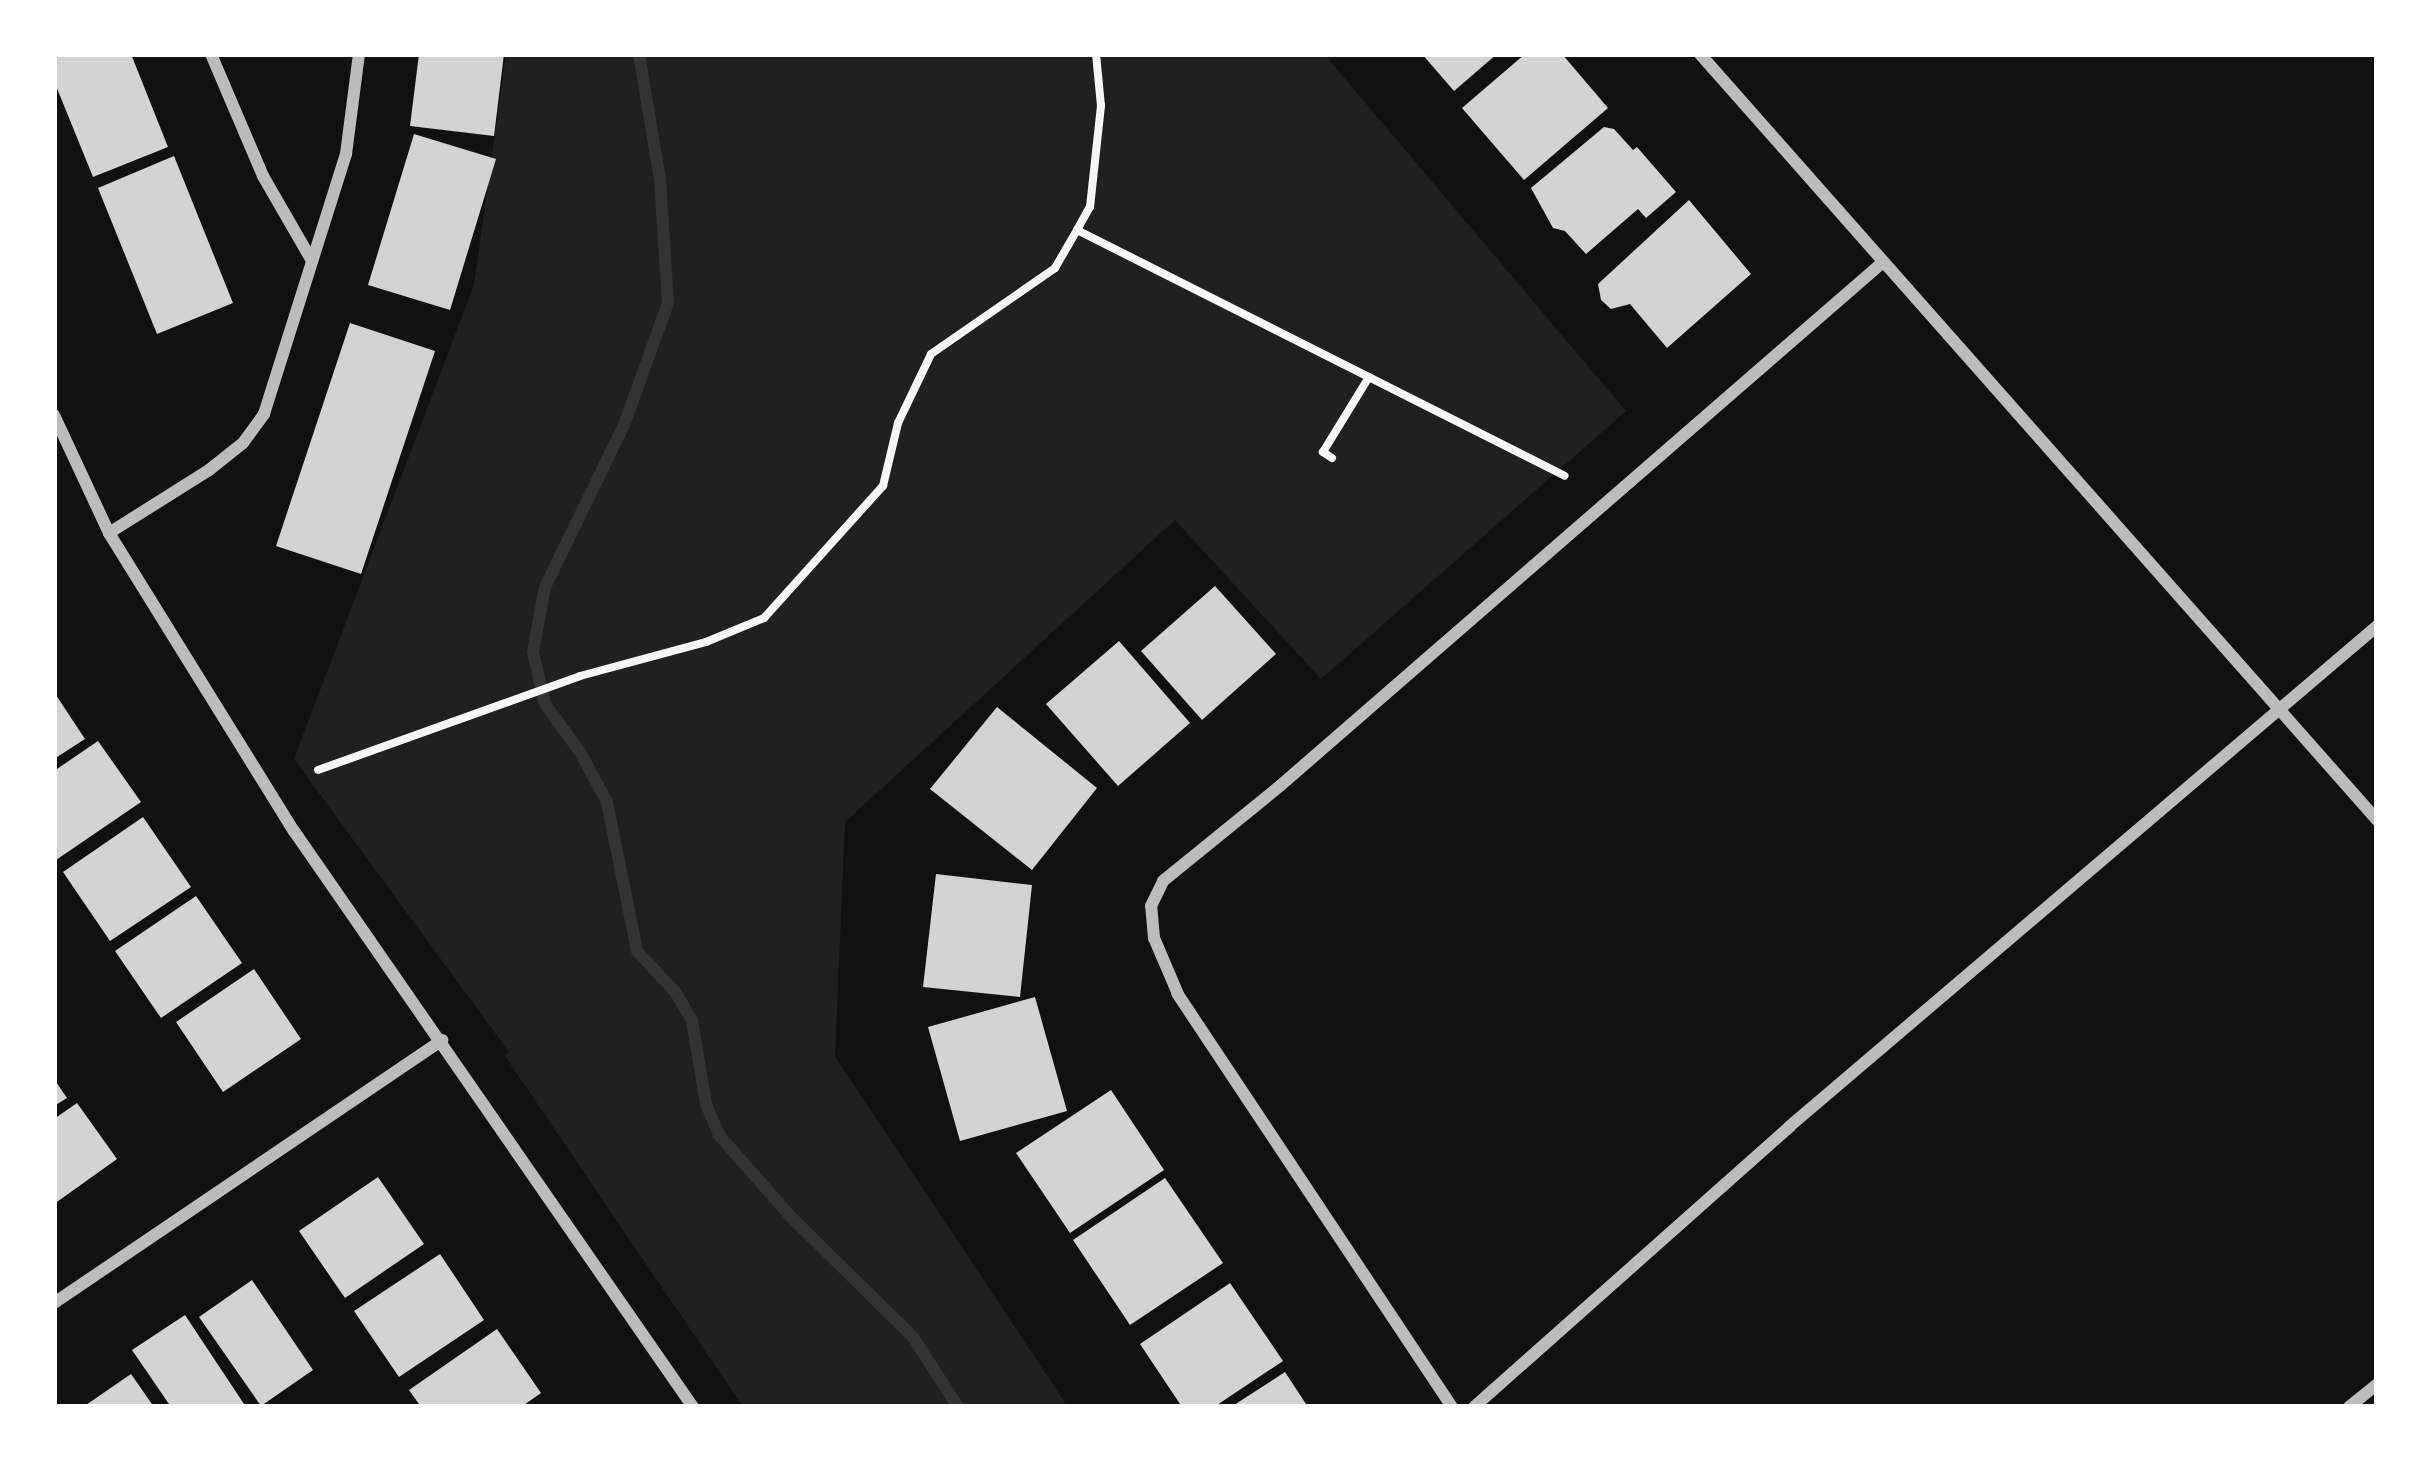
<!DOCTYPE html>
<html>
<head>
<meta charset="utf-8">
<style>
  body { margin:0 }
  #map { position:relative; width:2431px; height:1461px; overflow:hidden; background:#111; font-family:"Libre Baskerville",serif }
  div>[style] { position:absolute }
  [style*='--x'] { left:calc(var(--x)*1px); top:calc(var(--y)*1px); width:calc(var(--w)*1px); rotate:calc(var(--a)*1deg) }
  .green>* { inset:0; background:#202020 }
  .stream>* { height:12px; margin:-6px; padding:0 6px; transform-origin:6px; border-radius:6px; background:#333 }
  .building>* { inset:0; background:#d3d3d3 }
  .path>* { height:8px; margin:-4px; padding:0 4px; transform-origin:4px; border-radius:4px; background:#f5f5f5 }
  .minor>* { height:12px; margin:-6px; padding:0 6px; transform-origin:6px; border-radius:6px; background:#bcbcbc }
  span { translate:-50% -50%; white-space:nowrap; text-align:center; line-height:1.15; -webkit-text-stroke:12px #fff; paint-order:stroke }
  .frame { position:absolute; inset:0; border:57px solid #fff; pointer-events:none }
</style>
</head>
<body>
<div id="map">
  <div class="green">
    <i style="clip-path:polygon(506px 54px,1324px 54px,1626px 411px,1321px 679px,1175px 520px,845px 822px,835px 1057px,1068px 1407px,743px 1407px,505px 1056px,509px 1052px,294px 759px,474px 285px)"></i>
  </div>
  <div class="stream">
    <i style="--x:639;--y:54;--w:128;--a:80.5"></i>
    <i style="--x:660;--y:180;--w:123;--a:86.3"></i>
    <i style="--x:668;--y:303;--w:130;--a:109.8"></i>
    <i style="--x:624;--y:425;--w:180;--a:116"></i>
    <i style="--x:545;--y:587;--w:66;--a:100.5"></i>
    <i style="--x:533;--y:652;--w:53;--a:77"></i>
    <i style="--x:545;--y:704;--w:59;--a:53.9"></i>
    <i style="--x:580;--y:752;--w:57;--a:61.6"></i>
    <i style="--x:607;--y:802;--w:152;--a:78.6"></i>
    <i style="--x:637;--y:951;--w:57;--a:47.1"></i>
    <i style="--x:676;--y:993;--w:32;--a:60"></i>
    <i style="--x:692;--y:1021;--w:84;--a:80.4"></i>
    <i style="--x:706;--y:1104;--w:34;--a:67"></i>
    <i style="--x:719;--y:1135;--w:109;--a:48.7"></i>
    <i style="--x:791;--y:1217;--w:171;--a:44.5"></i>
    <i style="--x:913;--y:1337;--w:83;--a:57.3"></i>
  </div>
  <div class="building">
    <i style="clip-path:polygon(54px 54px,131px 54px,168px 147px,93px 177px,54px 81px)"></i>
    <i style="clip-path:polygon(419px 54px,504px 54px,494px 136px,410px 126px)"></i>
    <i style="clip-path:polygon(1422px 54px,1497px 54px,1454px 91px)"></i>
    <i style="clip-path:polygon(1525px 54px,1562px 54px,1608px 108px,1524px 180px,1462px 108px)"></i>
    <i style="clip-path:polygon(1604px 127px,1614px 129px,1633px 150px,1637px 147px,1676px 192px,1646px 218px,1638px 209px,1586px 254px,1565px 231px,1553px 228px,1531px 188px)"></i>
    <i style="clip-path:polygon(414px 134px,496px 159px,450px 310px,368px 285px)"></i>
    <i style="clip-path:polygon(174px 156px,233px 303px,157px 334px,98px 188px)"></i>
    <i style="clip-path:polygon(1689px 200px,1751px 274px,1667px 348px,1630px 304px,1611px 309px,1601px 300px,1598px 284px)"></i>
    <i style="clip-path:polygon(350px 323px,435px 351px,361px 574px,276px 546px)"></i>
    <i style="clip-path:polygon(1215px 586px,1276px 654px,1202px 720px,1141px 651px)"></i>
    <i style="clip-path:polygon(1119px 641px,1190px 723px,1118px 786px,1046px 704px)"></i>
    <i style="clip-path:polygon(54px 692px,85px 739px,54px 759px)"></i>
    <i style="clip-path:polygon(997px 707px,1097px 788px,1032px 870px,930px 789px)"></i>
    <i style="clip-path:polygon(98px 741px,141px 802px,56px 860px,54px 771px)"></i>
    <i style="clip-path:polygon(143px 817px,191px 887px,110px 941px,63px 872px)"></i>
    <i style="clip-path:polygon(936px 874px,1032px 885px,1020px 997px,923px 987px)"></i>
    <i style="clip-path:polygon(196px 896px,242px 963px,161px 1018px,115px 951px)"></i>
    <i style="clip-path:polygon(254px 969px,301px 1039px,223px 1092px,176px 1022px)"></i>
    <i style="clip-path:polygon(1035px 997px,1067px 1111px,960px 1141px,928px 1027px)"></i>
    <i style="clip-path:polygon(54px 1079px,67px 1098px,54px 1106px)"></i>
    <i style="clip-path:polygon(1111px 1090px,1164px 1170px,1070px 1233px,1016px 1153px)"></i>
    <i style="clip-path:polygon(77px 1103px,117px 1159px,54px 1204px,54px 1119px)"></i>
    <i style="clip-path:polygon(378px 1177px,424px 1244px,345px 1298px,299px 1231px)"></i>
    <i style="clip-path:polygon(1165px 1178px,1223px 1263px,1130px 1325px,1073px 1240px)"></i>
    <i style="clip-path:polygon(440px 1254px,484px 1320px,399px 1377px,354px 1311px)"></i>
    <i style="clip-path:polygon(252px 1280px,313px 1370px,261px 1406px,199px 1317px)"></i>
    <i style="clip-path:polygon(1230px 1283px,1283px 1361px,1214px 1407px,1182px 1407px,1140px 1344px)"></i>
    <i style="clip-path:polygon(185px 1315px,246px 1407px,171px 1407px,132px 1350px)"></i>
    <i style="clip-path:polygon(497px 1329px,541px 1393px,521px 1407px,421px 1407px,409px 1390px)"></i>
    <i style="clip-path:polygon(1285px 1372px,1308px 1407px,1231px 1407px)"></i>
    <i style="clip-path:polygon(131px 1374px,154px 1407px,83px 1407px)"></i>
  </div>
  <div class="path">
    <i style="--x:1077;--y:230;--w:546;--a:26.75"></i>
    <i style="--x:1332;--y:458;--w:11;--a:-146"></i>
    <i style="--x:1323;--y:452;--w:88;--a:-58.5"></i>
    <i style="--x:318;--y:770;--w:278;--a:-19.7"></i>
    <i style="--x:580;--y:676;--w:131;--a:-15.1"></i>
    <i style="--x:706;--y:642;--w:63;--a:-22.5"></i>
    <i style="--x:764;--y:618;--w:178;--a:-48"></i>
    <i style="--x:883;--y:486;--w:65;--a:-76.6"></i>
    <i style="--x:898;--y:423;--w:76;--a:-64.4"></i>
    <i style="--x:931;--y:354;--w:151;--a:-34.7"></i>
    <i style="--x:1055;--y:268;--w:44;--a:-59.9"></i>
    <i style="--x:1077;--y:230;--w:26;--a:-61"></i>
    <i style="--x:1090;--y:207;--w:102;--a:-83.8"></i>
    <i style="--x:1101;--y:106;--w:52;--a:-95.5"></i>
  </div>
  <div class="minor">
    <i style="--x:211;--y:54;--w:133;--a:66.9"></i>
    <i style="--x:263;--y:176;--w:98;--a:60"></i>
    <i style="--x:1700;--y:54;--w:1022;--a:48.53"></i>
    <i style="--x:54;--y:415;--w:130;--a:65"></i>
    <i style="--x:109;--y:533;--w:351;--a:58.2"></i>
    <i style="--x:294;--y:831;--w:701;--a:55.29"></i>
    <i style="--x:109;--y:533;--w:118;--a:-32.2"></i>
    <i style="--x:209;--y:470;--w:43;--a:-38.5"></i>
    <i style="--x:243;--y:443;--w:36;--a:-54"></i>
    <i style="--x:264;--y:414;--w:273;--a:-72.5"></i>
    <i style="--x:346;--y:154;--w:101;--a:-82.6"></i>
    <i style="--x:54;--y:1303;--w:469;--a:-34.1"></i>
    <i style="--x:1452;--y:1407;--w:496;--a:-123.6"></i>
    <i style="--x:1178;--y:994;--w:61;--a:-113.2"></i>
    <i style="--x:1154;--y:938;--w:32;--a:-95"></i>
    <i style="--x:1151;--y:906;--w:28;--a:-64"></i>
    <i style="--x:1163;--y:881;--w:152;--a:-39.1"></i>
    <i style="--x:1281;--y:785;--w:796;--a:-40.98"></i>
    <i style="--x:1474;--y:1407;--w:423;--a:-41.6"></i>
    <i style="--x:1790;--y:1126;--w:771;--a:-40.42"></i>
    <i style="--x:2349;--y:1407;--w:36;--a:-39"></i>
  </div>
  <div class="frame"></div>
</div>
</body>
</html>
